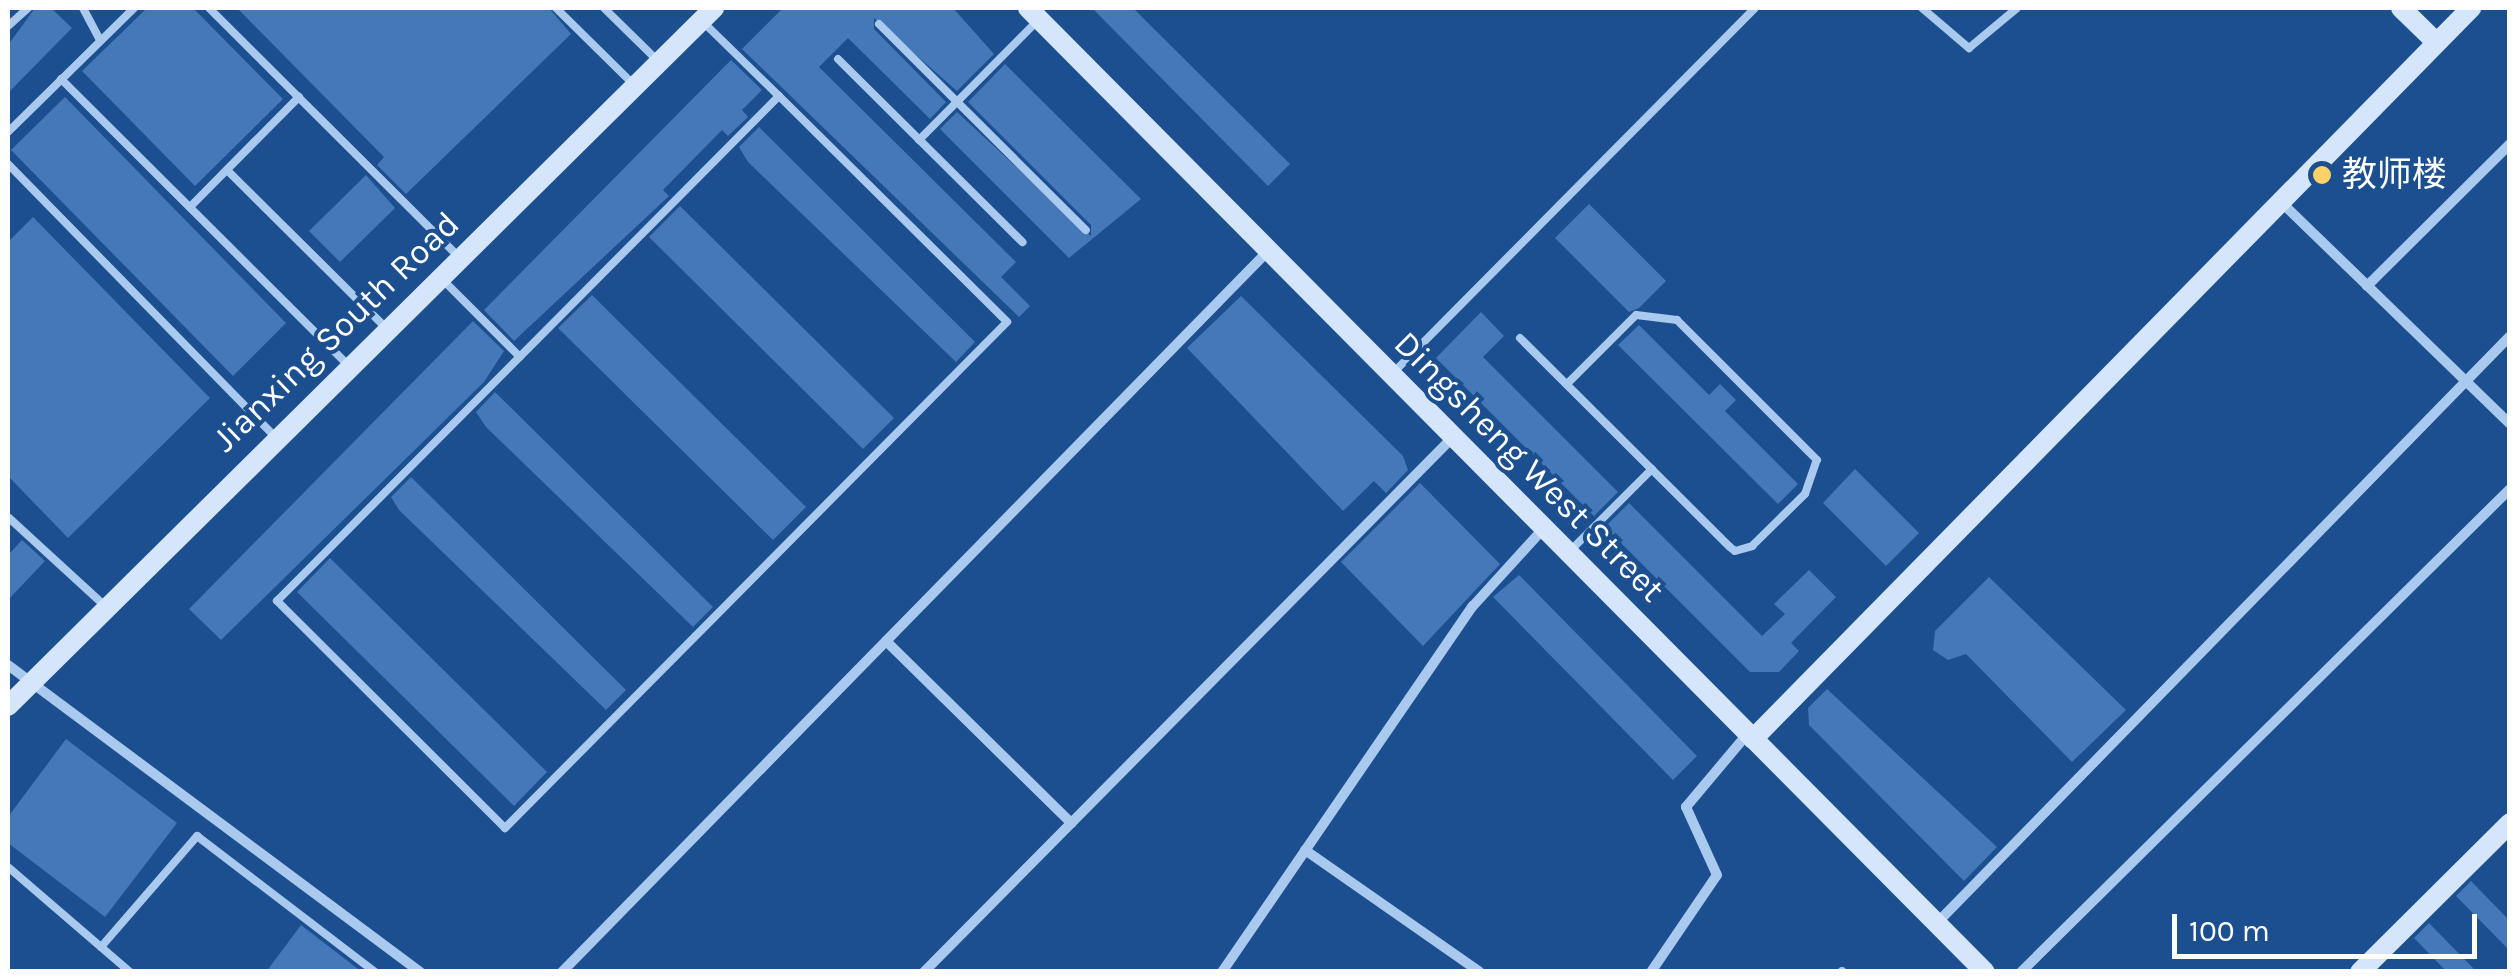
<!DOCTYPE html>
<html>
<head>
<meta charset="utf-8">
<style>
  body { margin:0 }
  #map { position:relative; width:2517px; height:979px; overflow:hidden; background:#1b4f8f; font-family:Karla,"Noto Sans SC",sans-serif }
  div>[style] { position:absolute }
  [style*='--x'] { left:calc(var(--x)*1px); top:calc(var(--y)*1px); width:calc(var(--w)*1px); rotate:calc(var(--a)*1deg) }
  .building>* { inset:0; background:#4478b7 }
  .lane>* { height:8px; margin:-4px; padding:0 4px; transform-origin:4px; border-radius:4px; background:#a9c9ee }
  .street>* { height:10px; margin:-5px; padding:0 5px; transform-origin:5px; border-radius:5px; background:#a9c9ee }
  .secondary>* { height:20px; margin:-10px; padding:0 10px; transform-origin:10px; border-radius:10px; background:#d6e6fa }
  .dots>* { width:28px; height:28px; translate:-50% -50%; box-sizing:border-box; border:5px solid #1b4f8f; border-radius:50% }
  span { translate:-50% -50%; white-space:nowrap; text-align:center; line-height:1.15; -webkit-text-stroke:8px #1b4f8f; paint-order:stroke }
  .poi-label { font-size:35px; color:#fff }
  .left { translate:0 -50%; text-align:left }
  .street-label { font-size:35px; color:#fff }
  .frame { position:absolute; inset:0; border:10px solid #fff; pointer-events:none }
  .scale { position:absolute; left:2172px; top:914px; width:305px; height:45px; box-sizing:border-box; border:5px solid #fff; border-top:0; padding-left:12px; font-size:30px; line-height:35px; white-space:nowrap; color:#fff; -webkit-text-stroke:8px #1b4f8f; paint-order:stroke }
</style>
</head>
<body>
<div id="map">
  <div class="building">
    <i style="clip-path:polygon(35px 8px,51px 8px,72px 28px,8px 93px,8px 45px)"></i>
    <i style="clip-path:polygon(147px 8px,193px 8px,283px 99px,195px 186px,82px 71px)"></i>
    <i style="clip-path:polygon(237px 8px,549px 8px,571px 34px,406px 194px,377px 165px,384px 157px)"></i>
    <i style="clip-path:polygon(783px 8px,953px 8px,994px 54px,957px 91px,874px 18px,874px 29px,946px 102px,930px 119px,848px 38px,819px 67px,1016px 262px,1001px 277px,1030px 306px,1019px 317px,742px 49px)"></i>
    <i style="clip-path:polygon(1092px 8px,1133px 8px,1290px 164px,1268px 186px)"></i>
    <i style="clip-path:polygon(731px 60px,762px 90px,742px 110px,748px 117px,728px 136px,722px 130px,663px 190px,669px 196px,514px 341px,484px 310px)"></i>
    <i style="clip-path:polygon(1005px 64px,1141px 199px,1069px 258px,940px 129px,957px 112px,1091px 236px,1091px 225px,968px 102px)"></i>
    <i style="clip-path:polygon(65px 97px,286px 323px,233px 376px,11px 150px)"></i>
    <i style="clip-path:polygon(759px 127px,975px 342px,956px 362px,748px 162px,739px 147px)"></i>
    <i style="clip-path:polygon(366px 175px,395px 208px,340px 262px,309px 231px)"></i>
    <i style="clip-path:polygon(1589px 204px,1666px 281px,1639px 308px,1629px 312px,1555px 238px)"></i>
    <i style="clip-path:polygon(680px 206px,894px 418px,863px 449px,649px 237px)"></i>
    <i style="clip-path:polygon(33px 217px,210px 398px,68px 538px,8px 476px,8px 242px)"></i>
    <i style="clip-path:polygon(592px 295px,806px 507px,773px 540px,558px 328px)"></i>
    <i style="clip-path:polygon(1241px 296px,1403px 456px,1408px 470px,1386px 493px,1374px 481px,1343px 511px,1187px 348px)"></i>
    <i style="clip-path:polygon(1481px 312px,1504px 336px,1483px 357px,1618px 492px,1594px 516px,1436px 358px)"></i>
    <i style="clip-path:polygon(473px 321px,504px 351px,484px 382px,221px 640px,189px 609px)"></i>
    <i style="clip-path:polygon(1639px 325px,1709px 395px,1720px 384px,1736px 400px,1725px 411px,1798px 484px,1778px 504px,1618px 345px)"></i>
    <i style="clip-path:polygon(495px 392px,713px 607px,693px 627px,486px 427px,476px 412px)"></i>
    <i style="clip-path:polygon(1855px 469px,1919px 533px,1886px 566px,1823px 503px)"></i>
    <i style="clip-path:polygon(411px 477px,626px 690px,606px 710px,399px 510px,391px 497px)"></i>
    <i style="clip-path:polygon(1420px 483px,1500px 564px,1423px 646px,1341px 562px)"></i>
    <i style="clip-path:polygon(1629px 503px,1762px 636px,1785px 614px,1774px 604px,1809px 570px,1836px 597px,1791px 643px,1799px 651px,1779px 672px,1750px 672px,1605px 527px)"></i>
    <i style="clip-path:polygon(22px 540px,45px 561px,8px 600px,8px 555px)"></i>
    <i style="clip-path:polygon(330px 558px,547px 772px,514px 806px,297px 592px)"></i>
    <i style="clip-path:polygon(1519px 575px,1697px 756px,1673px 780px,1493px 597px)"></i>
    <i style="clip-path:polygon(1989px 577px,2126px 710px,2072px 762px,1966px 654px,1948px 660px,1933px 650px,1935px 631px)"></i>
    <i style="clip-path:polygon(1827px 689px,1997px 847px,1964px 881px,1809px 725px,1808px 708px)"></i>
    <i style="clip-path:polygon(66px 739px,177px 823px,105px 917px,8px 843px,8px 817px)"></i>
    <i style="clip-path:polygon(2471px 881px,2510px 921px,2510px 951px,2456px 896px)"></i>
    <i style="clip-path:polygon(2429px 923px,2477px 972px,2447px 972px,2414px 938px)"></i>
    <i style="clip-path:polygon(301px 925px,362px 972px,266px 972px)"></i>
  </div>
  <div class="lane">
    <i style="--x:83;--y:8;--w:36;--a:62"></i>
    <i style="--x:209;--y:8;--w:353;--a:44.9"></i>
    <i style="--x:556;--y:8;--w:110;--a:44.6"></i>
    <i style="--x:604;--y:8;--w:76;--a:44.5"></i>
    <i style="--x:1922;--y:8;--w:62;--a:40.4"></i>
    <i style="--x:1969;--y:48;--w:62;--a:-39.8"></i>
    <i style="--x:701;--y:20;--w:109;--a:44.3"></i>
    <i style="--x:779;--y:96;--w:321;--a:44.7"></i>
    <i style="--x:1007;--y:322;--w:713;--a:134.77"></i>
    <i style="--x:505;--y:828;--w:322;--a:-135.1"></i>
    <i style="--x:277;--y:601;--w:712;--a:-45.17"></i>
    <i style="--x:879;--y:24;--w:292;--a:44.9"></i>
    <i style="--x:8;--y:26;--w:27;--a:-42"></i>
    <i style="--x:838;--y:59;--w:260;--a:44.8"></i>
    <i style="--x:61;--y:79;--w:405;--a:44.9"></i>
    <i style="--x:8;--y:132;--w:177;--a:-44.5"></i>
    <i style="--x:919;--y:140;--w:166;--a:-45.2"></i>
    <i style="--x:8;--y:164;--w:382;--a:45.6"></i>
    <i style="--x:227;--y:170;--w:224;--a:44.8"></i>
    <i style="--x:190;--y:207;--w:155;--a:-45.3"></i>
    <i style="--x:442;--y:279;--w:110;--a:45"></i>
    <i style="--x:1520;--y:338;--w:296;--a:44.9"></i>
    <i style="--x:1730;--y:547;--w:6;--a:39"></i>
    <i style="--x:1735;--y:551;--w:18;--a:-16"></i>
    <i style="--x:1752;--y:546;--w:74;--a:-44.5"></i>
    <i style="--x:1805;--y:494;--w:36;--a:-71"></i>
    <i style="--x:1817;--y:460;--w:198;--a:-135"></i>
    <i style="--x:1677;--y:320;--w:41;--a:-173"></i>
    <i style="--x:1636;--y:315;--w:98;--a:135"></i>
    <i style="--x:1392;--y:374;--w:515;--a:-45.24"></i>
    <i style="--x:8;--y:517;--w:132;--a:42.5"></i>
    <i style="--x:1570;--y:551;--w:116;--a:-45"></i>
    <i style="--x:8;--y:867;--w:161;--a:40.7"></i>
    <i style="--x:101;--y:947;--w:147;--a:-49.1"></i>
    <i style="--x:197;--y:836;--w:224;--a:37.4"></i>
    <i style="--x:1842;--y:971;--w:1;--a:90"></i>
  </div>
  <div class="street">
    <i style="--x:2281;--y:202;--w:319;--a:44.1"></i>
    <i style="--x:2367;--y:286;--w:202;--a:-44.8"></i>
    <i style="--x:886;--y:641;--w:260;--a:44.5"></i>
    <i style="--x:8;--y:665;--w:514;--a:36.69"></i>
    <i style="--x:1305;--y:850;--w:213;--a:34.9"></i>
    <i style="--x:1937;--y:923;--w:820;--a:-45.69"></i>
    <i style="--x:562;--y:972;--w:1009;--a:-45.6"></i>
    <i style="--x:924;--y:972;--w:752;--a:-45.32"></i>
    <i style="--x:1222;--y:972;--w:444;--a:-55.6"></i>
    <i style="--x:1473;--y:606;--w:105;--a:-47.7"></i>
    <i style="--x:1651;--y:972;--w:117;--a:-55.8"></i>
    <i style="--x:1717;--y:875;--w:75;--a:-114.5"></i>
    <i style="--x:1686;--y:807;--w:97;--a:-50"></i>
    <i style="--x:2021;--y:972;--w:687;--a:-44.65"></i>
  </div>
  <div class="secondary">
    <i style="--x:1028;--y:8;--w:1358;--a:45.21"></i>
    <i style="--x:2401;--y:8;--w:49;--a:44.2"></i>
    <i style="--x:8;--y:706;--w:993;--a:-44.67"></i>
    <i style="--x:1753;--y:739;--w:1025;--a:-45.51"></i>
    <i style="--x:2360;--y:972;--w:211;--a:-44.8"></i>
  </div>
  <div class="dots">
    <i style="left:2322px;top:175px;background:#ffd166"></i>
  </div>
  <div class="poi-label">
    <span class="left" style="left:2342px;top:175px">教师楼</span>
  </div>
  <div class="street-label">
    <span style="left:336px;top:332px;rotate:-44deg">Jianxing South Road</span>
    <span style="left:1529px;top:467px;rotate:45deg">Dingsheng West Street</span>
  </div>
  <div class="frame"></div>
  <div class="scale">100 m</div>
</div>
</body>
</html>
